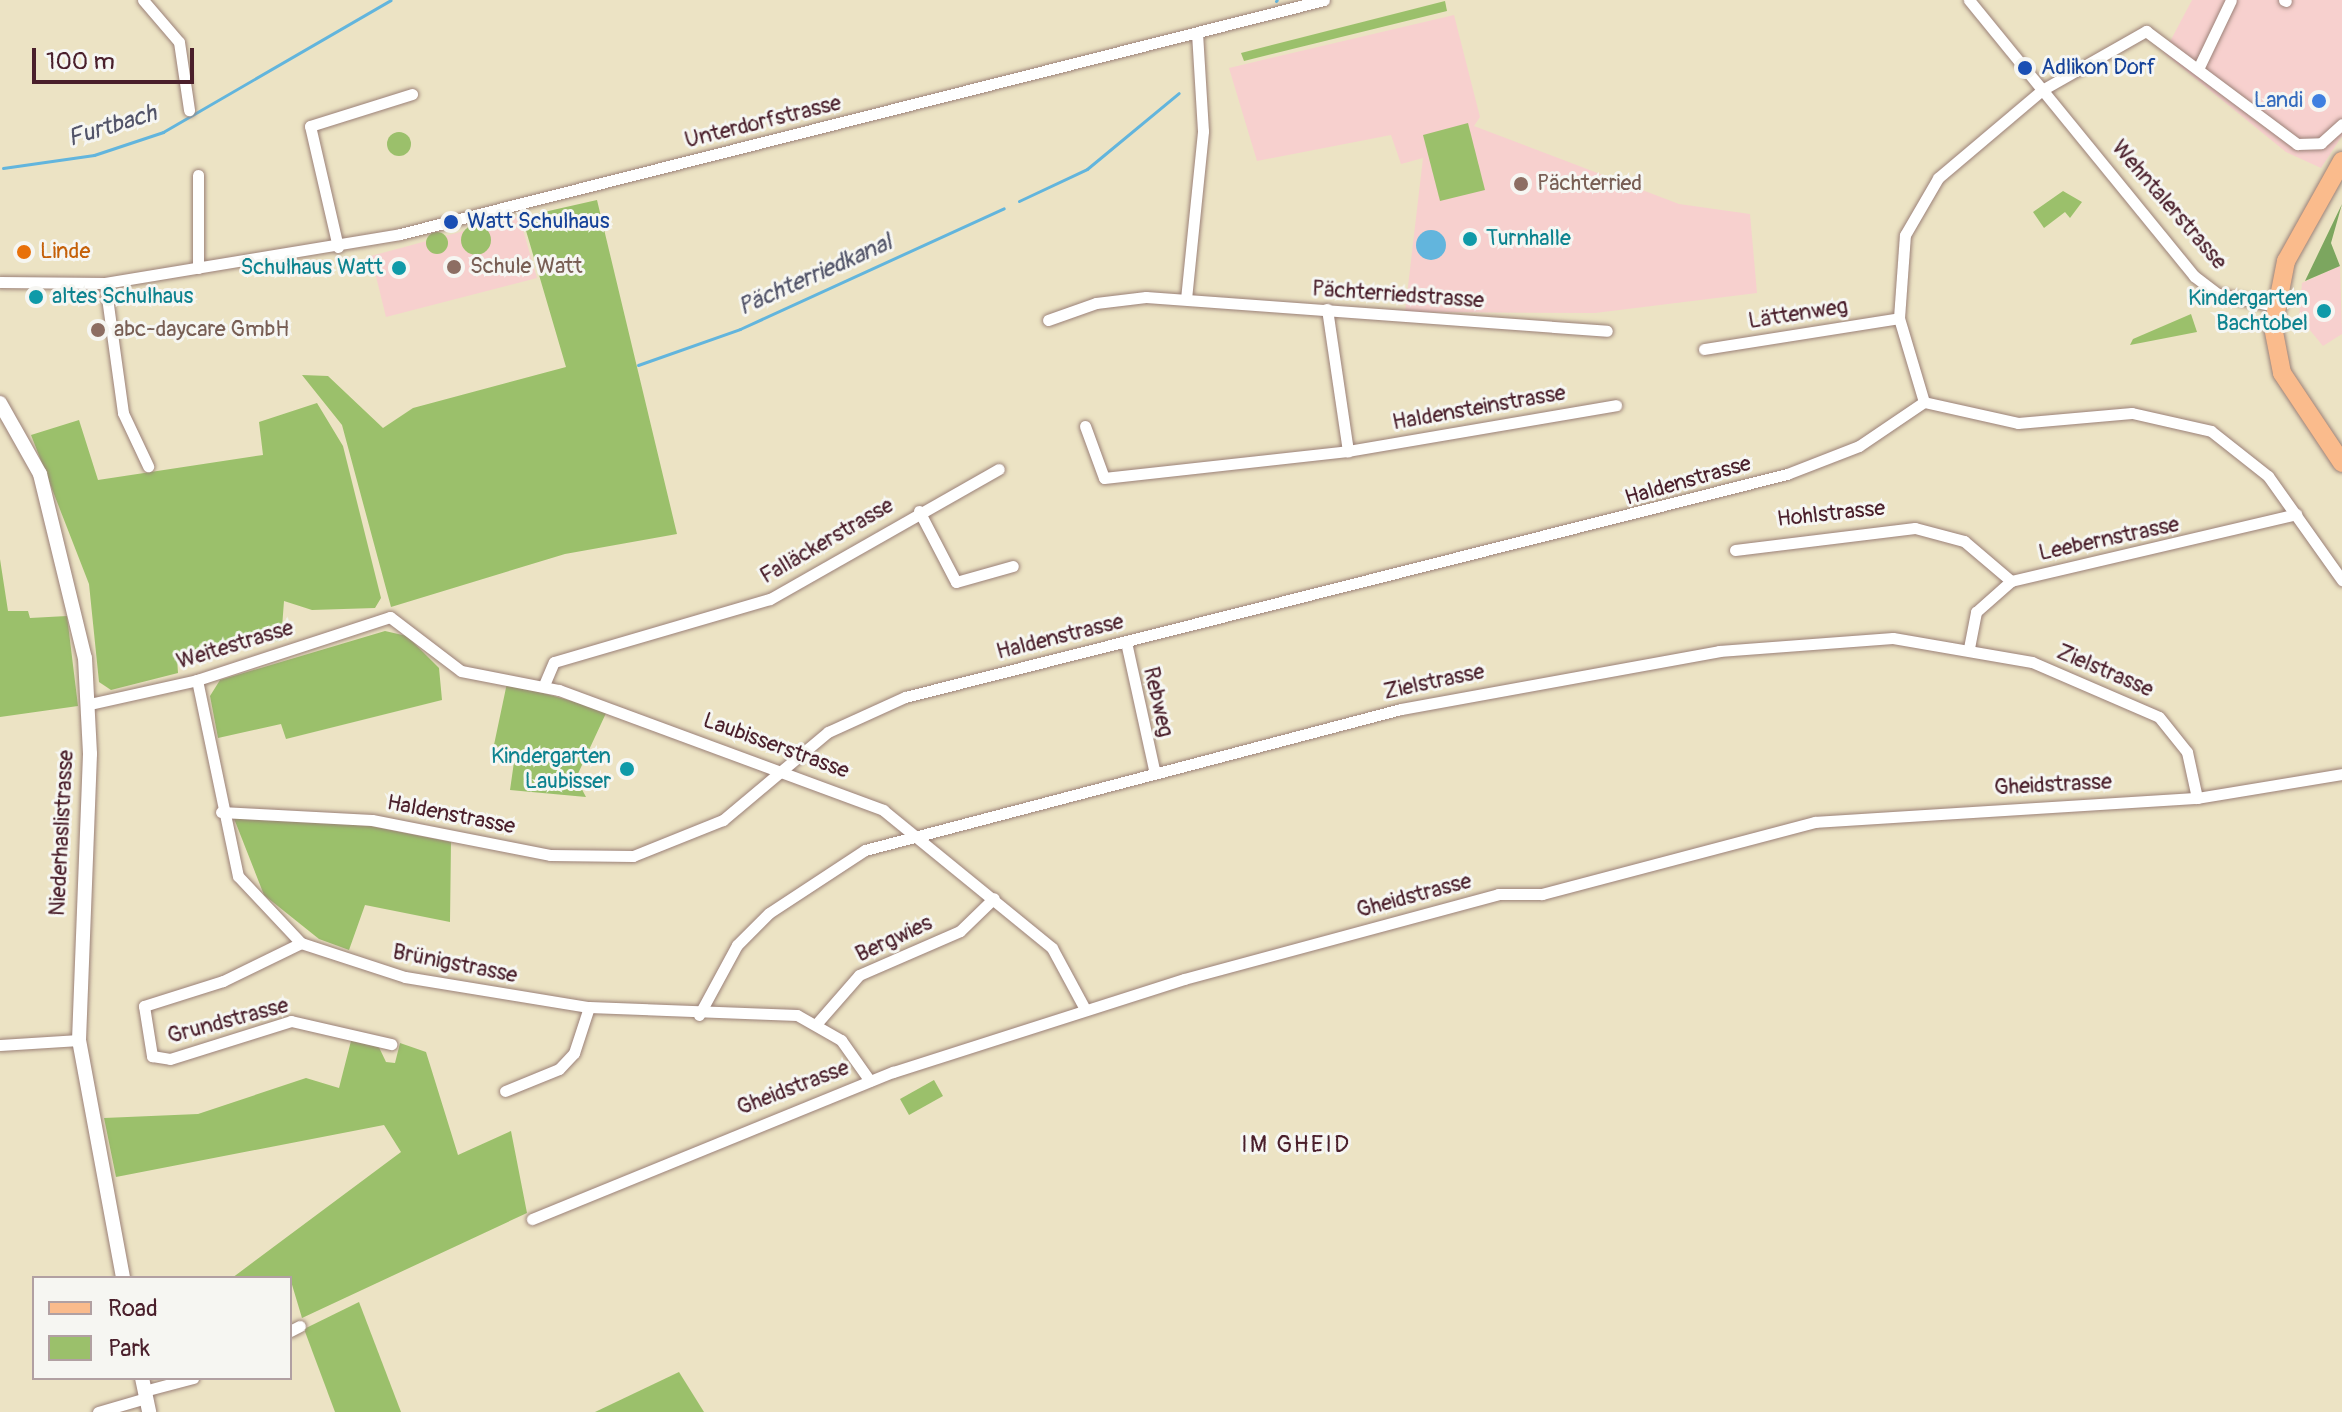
<!DOCTYPE html>
<html>
<head>
<meta charset="utf-8">
<style>
  body { margin:0 }
  #map { position:relative; width:2342px; height:1412px; overflow:hidden; background:#ece3c4; font-family:Pangolin,sans-serif }
  div>[style] { position:absolute }
  [style*='--x'] { left:calc(var(--x)*1px); top:calc(var(--y)*1px); width:calc(var(--w)*1px); rotate:calc(var(--a)*1deg) }
  .built>* { inset:0; background:#f7d0ce }
  .green>* { inset:0; background:#9bc06b }
  .round { border-radius:50% }
  .forest>* { inset:0; background:#7ca65f }
  .water>* { inset:0; background:#62b5dd }
  .stream>* { height:3px; margin:-1.5px; padding:0 1.5px; transform-origin:1.5px; border-radius:1.5px; background:#62b5dd }
  .roads { filter:drop-shadow(0 0 2px #9b8178) drop-shadow(0 0 2px #9b8178) }
  .minor>* { height:11px; margin:-5.5px; padding:0 5.5px; transform-origin:5.5px; border-radius:5.5px; background:#fff }
  .tertiary>* { height:14px; margin:-7px; padding:0 7px; transform-origin:7px; border-radius:7px; background:#fff }
  .primary>* { height:18px; margin:-9px; padding:0 9px; transform-origin:9px; border-radius:9px; background:#fabb8c }
  .dots>* { width:22px; height:22px; translate:-50% -50%; box-sizing:border-box; border:4px solid #f6f6f2; border-radius:50% }
  span { translate:-50% -50%; white-space:nowrap; text-align:center; line-height:1.15; -webkit-text-stroke:6px #f6f6f2; paint-order:stroke }
  .transit-label { font-size:22px; color:#164399 }
  .left { translate:0 -50%; text-align:left }
  .shop-label { font-size:22px; color:#366cbe }
  .right { translate:-100% -50%; text-align:right }
  .street-label { font-size:22px; color:#4a1f2b }
  .education-label { font-size:22px; color:#785e54 }
  .culture-label { font-size:22px; color:#0d838f }
  .food-label { font-size:22px; color:#c56008 }
  .water-label { font-size:24px; color:#525469; font-style:italic }
  .neighbourhood-label { font-size:24px; color:#4a1f2b; letter-spacing:2px }
  .legend { position:absolute; left:32px; top:1276px; width:260px; height:104px; box-sizing:border-box; background:#f6f6f2; border:2px solid #b1a0a2; margin:0; padding:10px 14px; list-style:none; font-size:24px; color:#4a1f2b }
  .legend li { display:flex; align-items:center; gap:16px; height:40px }
  .legend b { width:40px; border:2px solid #b1a0a2 }
  .scale { position:absolute; left:32px; top:48px; width:162px; height:36px; box-sizing:border-box; border:4px solid #4a1f2b; border-top:0; padding-left:10px; font-size:24px; line-height:28px; white-space:nowrap; color:#4a1f2b; -webkit-text-stroke:6px #f6f6f2; paint-order:stroke }
</style>
</head>
<body>
<div id="map">
  <div class="built">
    <i style="clip-path:polygon(2192px 0,2342px 0,2342px 136px,2321px 168px,2286px 152px,2164px 53px)"></i>
    <i style="clip-path:polygon(1454px 15px,1480px 117px,1474px 126px,1679px 204px,1750px 214px,1757px 293px,1595px 313px,1405px 312px,1423px 158px,1401px 164px,1391px 135px,1257px 161px,1229px 68px)"></i>
    <i style="clip-path:polygon(519px 216px,537px 278px,386px 317px,371px 256px)"></i>
    <i style="clip-path:polygon(2340px 266px,2342px 334px,2323px 346px,2299px 317px,2302px 283px)"></i>
  </div>
  <div class="green">
    <i style="clip-path:polygon(1445px 1px,1447px 11px,1244px 61px,1241px 53px)"></i>
    <i style="clip-path:polygon(1468px 123px,1485px 190px,1440px 201px,1423px 135px)"></i>
    <i class="round" style="left:387px;top:132px;width:24px;height:24px"></i>
    <i style="clip-path:polygon(2063px 191px,2082px 202px,2070px 218px,2065px 212px,2044px 228px,2033px 212px)"></i>
    <i style="clip-path:polygon(597px 200px,677px 534px,565px 554px,391px 607px,342px 425px,302px 375px,328px 376px,383px 428px,413px 408px,566px 367px,522px 217px)"></i>
    <i class="round" style="left:461px;top:225px;width:30px;height:30px"></i>
    <i class="round" style="left:426px;top:232px;width:22px;height:22px"></i>
    <i style="clip-path:polygon(2191px 314px,2197px 332px,2130px 345px,2133px 339px)"></i>
    <i style="clip-path:polygon(317px 403px,343px 446px,381px 598px,375px 608px,312px 610px,284px 601px,281px 641px,226px 642px,177px 658px,178px 673px,111px 690px,99px 682px,89px 584px,31px 435px,79px 420px,98px 480px,263px 455px,259px 422px)"></i>
    <i style="clip-path:polygon(0 559px,8px 611px,28px 611px,30px 618px,67px 616px,78px 706px,0 717px)"></i>
    <i style="clip-path:polygon(385px 631px,407px 636px,439px 668px,442px 700px,286px 739px,281px 724px,218px 738px,210px 696px,220px 680px)"></i>
    <i style="clip-path:polygon(507px 683px,607px 711px,576px 778px,586px 797px,510px 790px,514px 762px,491px 759px)"></i>
    <i style="clip-path:polygon(233px 816px,370px 826px,451px 842px,450px 922px,365px 905px,349px 950px,319px 939px,264px 895px)"></i>
    <i style="clip-path:polygon(352px 1037px,376px 1041px,386px 1062px,395px 1063px,400px 1043px,426px 1052px,458px 1155px,511px 1131px,527px 1213px,302px 1318px,290px 1278px,232px 1278px,401px 1152px,384px 1125px,116px 1177px,104px 1118px,198px 1114px,306px 1078px,339px 1088px)"></i>
    <i style="clip-path:polygon(934px 1080px,943px 1096px,909px 1115px,900px 1099px)"></i>
    <i style="clip-path:polygon(359px 1302px,401px 1412px,335px 1412px,304px 1329px)"></i>
    <i style="clip-path:polygon(679px 1372px,704px 1412px,595px 1412px)"></i>
  </div>
  <div class="forest">
    <i style="clip-path:polygon(2342px 204px,2331px 243px,2340px 266px,2305px 281px)"></i>
  </div>
  <div class="water">
    <i class="round" style="left:1416px;top:230px;width:30px;height:30px"></i>
  </div>
  <div class="stream">
    <i style="--x:1276;--y:1;--w:1;--a:-45"></i>
    <i style="--x:3;--y:168;--w:92;--a:-8.1"></i>
    <i style="--x:94;--y:155;--w:73;--a:-18.4"></i>
    <i style="--x:163;--y:132;--w:263;--a:-30.1"></i>
    <i style="--x:1019;--y:201;--w:75;--a:-25.2"></i>
    <i style="--x:1087;--y:169;--w:119;--a:-39.6"></i>
    <i style="--x:638;--y:365;--w:108;--a:-19.4"></i>
    <i style="--x:740;--y:329;--w:290;--a:-24.6"></i>
  </div>
  <div class="roads">
    <div class="minor">
      <i style="--x:143;--y:0;--w:55;--a:49.4"></i>
      <i style="--x:179;--y:42;--w:69;--a:81.6"></i>
      <i style="--x:1969;--y:0;--w:356;--a:50.8"></i>
      <i style="--x:2194;--y:276;--w:30;--a:37"></i>
      <i style="--x:2218;--y:294;--w:58;--a:11.9"></i>
      <i style="--x:2284;--y:0;--w:2;--a:27"></i>
      <i style="--x:2198;--y:69;--w:76;--a:-64.4"></i>
      <i style="--x:338;--y:247;--w:124;--a:-103"></i>
      <i style="--x:310;--y:126;--w:107;--a:-17.4"></i>
      <i style="--x:198;--y:268;--w:93;--a:-90"></i>
      <i style="--x:0;--y:282;--w:105;--a:0.5"></i>
      <i style="--x:105;--y:283;--w:299;--a:-9.4"></i>
      <i style="--x:400;--y:234;--w:953;--a:-14.21"></i>
      <i style="--x:105;--y:283;--w:131;--a:82.1"></i>
      <i style="--x:123;--y:413;--w:59;--a:64.7"></i>
      <i style="--x:1186;--y:299;--w:169;--a:-84.2"></i>
      <i style="--x:1203;--y:131;--w:98;--a:-93.5"></i>
      <i style="--x:1327;--y:309;--w:144;--a:81.6"></i>
      <i style="--x:1048;--y:320;--w:51;--a:-19.5"></i>
      <i style="--x:1096;--y:303;--w:50;--a:-6.8"></i>
      <i style="--x:1146;--y:297;--w:462;--a:4.2"></i>
      <i style="--x:1704;--y:349;--w:197;--a:-9"></i>
      <i style="--x:1924;--y:402;--w:88;--a:-106.6"></i>
      <i style="--x:1899;--y:318;--w:83;--a:-85.9"></i>
      <i style="--x:1905;--y:235;--w:66;--a:-59.9"></i>
      <i style="--x:1938;--y:178;--w:136;--a:-40.2"></i>
      <i style="--x:2042;--y:90;--w:120;--a:-29.6"></i>
      <i style="--x:2146;--y:31;--w:189;--a:36.8"></i>
      <i style="--x:2297;--y:144;--w:24;--a:-2"></i>
      <i style="--x:2321;--y:143;--w:28;--a:-42"></i>
      <i style="--x:1924;--y:402;--w:96;--a:12.6"></i>
      <i style="--x:2018;--y:423;--w:114;--a:-5"></i>
      <i style="--x:2132;--y:413;--w:81;--a:12.8"></i>
      <i style="--x:2211;--y:431;--w:73;--a:38.3"></i>
      <i style="--x:2268;--y:476;--w:128;--a:54.6"></i>
      <i style="--x:1085;--y:426;--w:55;--a:69.9"></i>
      <i style="--x:1104;--y:478;--w:245;--a:-6.3"></i>
      <i style="--x:1348;--y:451;--w:272;--a:-9.7"></i>
      <i style="--x:919;--y:511;--w:80;--a:62.5"></i>
      <i style="--x:956;--y:582;--w:59;--a:-15.7"></i>
      <i style="--x:1735;--y:550;--w:181;--a:-7"></i>
      <i style="--x:1915;--y:528;--w:51;--a:14.9"></i>
      <i style="--x:1964;--y:541;--w:62;--a:40.4"></i>
      <i style="--x:1126;--y:642;--w:130;--a:77.6"></i>
      <i style="--x:1969;--y:648;--w:37;--a:-79"></i>
      <i style="--x:1976;--y:612;--w:47;--a:-41.5"></i>
      <i style="--x:2011;--y:581;--w:293;--a:-13.2"></i>
      <i style="--x:197;--y:680;--w:200;--a:78.2"></i>
      <i style="--x:238;--y:876;--w:92;--a:46.8"></i>
      <i style="--x:301;--y:943;--w:109;--a:18.1"></i>
      <i style="--x:405;--y:977;--w:186;--a:9.3"></i>
      <i style="--x:589;--y:1007;--w:208;--a:2.2"></i>
      <i style="--x:797;--y:1015;--w:51;--a:29.6"></i>
      <i style="--x:841;--y:1040;--w:50;--a:54.7"></i>
      <i style="--x:544;--y:685;--w:25;--a:-67"></i>
      <i style="--x:554;--y:662;--w:225;--a:-16.3"></i>
      <i style="--x:770;--y:599;--w:263;--a:-29.6"></i>
      <i style="--x:90;--y:704;--w:110;--a:-12.6"></i>
      <i style="--x:197;--y:680;--w:203;--a:-18.1"></i>
      <i style="--x:390;--y:617;--w:89;--a:37.3"></i>
      <i style="--x:461;--y:671;--w:100;--a:11"></i>
      <i style="--x:559;--y:690;--w:346;--a:20.3"></i>
      <i style="--x:883;--y:810;--w:218;--a:39.2"></i>
      <i style="--x:1052;--y:948;--w:69;--a:61.6"></i>
      <i style="--x:221;--y:812;--w:151;--a:3"></i>
      <i style="--x:372;--y:820;--w:181;--a:11.1"></i>
      <i style="--x:550;--y:855;--w:83;--a:0.7"></i>
      <i style="--x:633;--y:856;--w:97;--a:-21.8"></i>
      <i style="--x:723;--y:820;--w:137;--a:-40"></i>
      <i style="--x:828;--y:732;--w:85;--a:-24.4"></i>
      <i style="--x:905;--y:697;--w:910;--a:-14.19"></i>
      <i style="--x:1787;--y:474;--w:77;--a:-21.3"></i>
      <i style="--x:1859;--y:446;--w:78;--a:-34.1"></i>
      <i style="--x:301;--y:943;--w:87;--a:154"></i>
      <i style="--x:223;--y:981;--w:83;--a:162.4"></i>
      <i style="--x:144;--y:1006;--w:51;--a:80.9"></i>
      <i style="--x:152;--y:1056;--w:18;--a:9"></i>
      <i style="--x:170;--y:1059;--w:127;--a:-17.4"></i>
      <i style="--x:291;--y:1021;--w:103;--a:13"></i>
      <i style="--x:699;--y:1015;--w:80;--a:-61.5"></i>
      <i style="--x:737;--y:945;--w:45;--a:-45"></i>
      <i style="--x:769;--y:913;--w:115;--a:-33.3"></i>
      <i style="--x:865;--y:850;--w:554;--a:-14.74"></i>
      <i style="--x:1401;--y:709;--w:323;--a:-10.3"></i>
      <i style="--x:1719;--y:651;--w:174;--a:-4.3"></i>
      <i style="--x:1893;--y:638;--w:141;--a:9.8"></i>
      <i style="--x:2032;--y:662;--w:138;--a:23.4"></i>
      <i style="--x:2159;--y:717;--w:45;--a:51.3"></i>
      <i style="--x:2187;--y:752;--w:47;--a:77.7"></i>
      <i style="--x:818;--y:1022;--w:62;--a:-48.9"></i>
      <i style="--x:859;--y:975;--w:110;--a:-23.5"></i>
      <i style="--x:960;--y:931;--w:47;--a:-44.1"></i>
      <i style="--x:0;--y:1045;--w:79;--a:-3.6"></i>
      <i style="--x:505;--y:1091;--w:58;--a:-22.2"></i>
      <i style="--x:559;--y:1069;--w:22;--a:-47"></i>
      <i style="--x:574;--y:1053;--w:48;--a:-71.9"></i>
      <i style="--x:532;--y:1219;--w:390;--a:-22.2"></i>
      <i style="--x:893;--y:1072;--w:305;--a:-17.7"></i>
      <i style="--x:1184;--y:979;--w:325;--a:-15.1"></i>
      <i style="--x:1498;--y:894;--w:44;--a:0"></i>
      <i style="--x:1542;--y:894;--w:282;--a:-14.8"></i>
      <i style="--x:1815;--y:822;--w:383;--a:-3.6"></i>
      <i style="--x:2197;--y:798;--w:147;--a:-9.4"></i>
      <i style="--x:290;--y:1331;--w:11;--a:-27"></i>
      <i style="--x:144;--y:1391;--w:51;--a:-14.9"></i>
      <i style="--x:98;--y:1412;--w:50;--a:-16.3"></i>
    </div>
    <div class="tertiary">
      <i style="--x:0;--y:403;--w:81;--a:60.6"></i>
      <i style="--x:40;--y:474;--w:189;--a:76.3"></i>
      <i style="--x:85;--y:658;--w:96;--a:87"></i>
      <i style="--x:90;--y:754;--w:286;--a:92.2"></i>
      <i style="--x:79;--y:1040;--w:242;--a:79.5"></i>
      <i style="--x:142;--y:1378;--w:35;--a:78"></i>
    </div>
    <div class="primary">
      <i style="--x:2342;--y:161;--w:115;--a:119.2"></i>
      <i style="--x:2286;--y:261;--w:67;--a:101.1"></i>
      <i style="--x:2273;--y:327;--w:47;--a:78.9"></i>
      <i style="--x:2282;--y:373;--w:108;--a:56.3"></i>
    </div>
  </div>
  <div class="dots">
    <i style="left:2025px;top:68px;background:#1a4fb4"></i>
    <i style="left:2319px;top:101px;background:#3f7fe0"></i>
    <i style="left:1521px;top:184px;background:#8d6e63"></i>
    <i style="left:451px;top:222px;background:#1a4fb4"></i>
    <i style="left:1470px;top:239px;background:#0f9aa8"></i>
    <i style="left:24px;top:252px;background:#e8710a"></i>
    <i style="left:454px;top:267px;background:#8d6e63"></i>
    <i style="left:399px;top:268px;background:#0f9aa8"></i>
    <i style="left:36px;top:297px;background:#0f9aa8"></i>
    <i style="left:2324px;top:311px;background:#0f9aa8"></i>
    <i style="left:98px;top:330px;background:#8d6e63"></i>
    <i style="left:627px;top:769px;background:#0f9aa8"></i>
  </div>
  <div class="transit-label">
    <span class="left" style="left:2041px;top:68px">Adlikon Dorf</span>
    <span class="left" style="left:467px;top:222px">Watt Schulhaus</span>
  </div>
  <div class="shop-label">
    <span class="right" style="left:2303px;top:101px">Landi</span>
  </div>
  <div class="street-label">
    <span style="left:763px;top:122px;rotate:-14deg">Unterdorfstrasse</span>
    <span style="left:2169px;top:205px;rotate:49deg">Wehntalerstrasse</span>
    <span style="left:1398px;top:295px;rotate:4deg">Pächterriedstrasse</span>
    <span style="left:1798px;top:314px;rotate:-9deg">Lättenweg</span>
    <span style="left:1479px;top:408px;rotate:-10deg">Haldensteinstrasse</span>
    <span style="left:1688px;top:481px;rotate:-16deg">Haldenstrasse</span>
    <span style="left:1831px;top:514px;rotate:-6deg">Hohlstrasse</span>
    <span style="left:2109px;top:539px;rotate:-12deg">Leebernstrasse</span>
    <span style="left:827px;top:541px;rotate:-30deg">Falläckerstrasse</span>
    <span style="left:1060px;top:637px;rotate:-14deg">Haldenstrasse</span>
    <span style="left:235px;top:645px;rotate:-17deg">Weitestrasse</span>
    <span style="left:2105px;top:671px;rotate:23deg">Zielstrasse</span>
    <span style="left:1434px;top:682px;rotate:-12deg">Zielstrasse</span>
    <span style="left:1158px;top:702px;rotate:77deg">Rebweg</span>
    <span style="left:776px;top:746px;rotate:20deg">Laubisserstrasse</span>
    <span style="left:2053px;top:785px;rotate:-3deg">Gheidstrasse</span>
    <span style="left:451px;top:815px;rotate:11deg">Haldenstrasse</span>
    <span style="left:62px;top:833px;rotate:-87deg">Niederhaslistrasse</span>
    <span style="left:1414px;top:896px;rotate:-15deg">Gheidstrasse</span>
    <span style="left:894px;top:939px;rotate:-25deg">Bergwies</span>
    <span style="left:455px;top:964px;rotate:11deg">Brünigstrasse</span>
    <span style="left:228px;top:1021px;rotate:-15deg">Grundstrasse</span>
    <span style="left:793px;top:1088px;rotate:-21deg">Gheidstrasse</span>
  </div>
  <div class="education-label">
    <span class="left" style="left:1537px;top:184px">Pächterried</span>
    <span class="left" style="left:470px;top:267px">Schule Watt</span>
    <span class="left" style="left:114px;top:330px">abc-daycare GmbH</span>
  </div>
  <div class="culture-label">
    <span class="left" style="left:1486px;top:239px">Turnhalle</span>
    <span class="right" style="left:383px;top:268px">Schulhaus Watt</span>
    <span class="left" style="left:52px;top:297px">altes Schulhaus</span>
    <span class="right" style="left:2308px;top:311px">Kindergarten<br>Bachtobel</span>
    <span class="right" style="left:611px;top:769px">Kindergarten<br>Laubisser</span>
  </div>
  <div class="food-label">
    <span class="left" style="left:40px;top:252px">Linde</span>
  </div>
  <div class="water-label">
    <span style="left:112px;top:126px;rotate:-17deg">Furtbach</span>
    <span style="left:815px;top:275px;rotate:-24deg">Pächterriedkanal</span>
  </div>
  <div class="neighbourhood-label">
    <span style="left:1296px;top:1145px">IM GHEID</span>
  </div>
  <ul class="legend">
  <li><b style="height:10px;background:#fabb8c"></b>Road</li>
  <li><b style="height:22px;background:#9bc06b"></b>Park</li>
  </ul>
  <div class="scale">100 m</div>
</div>
</body>
</html>
